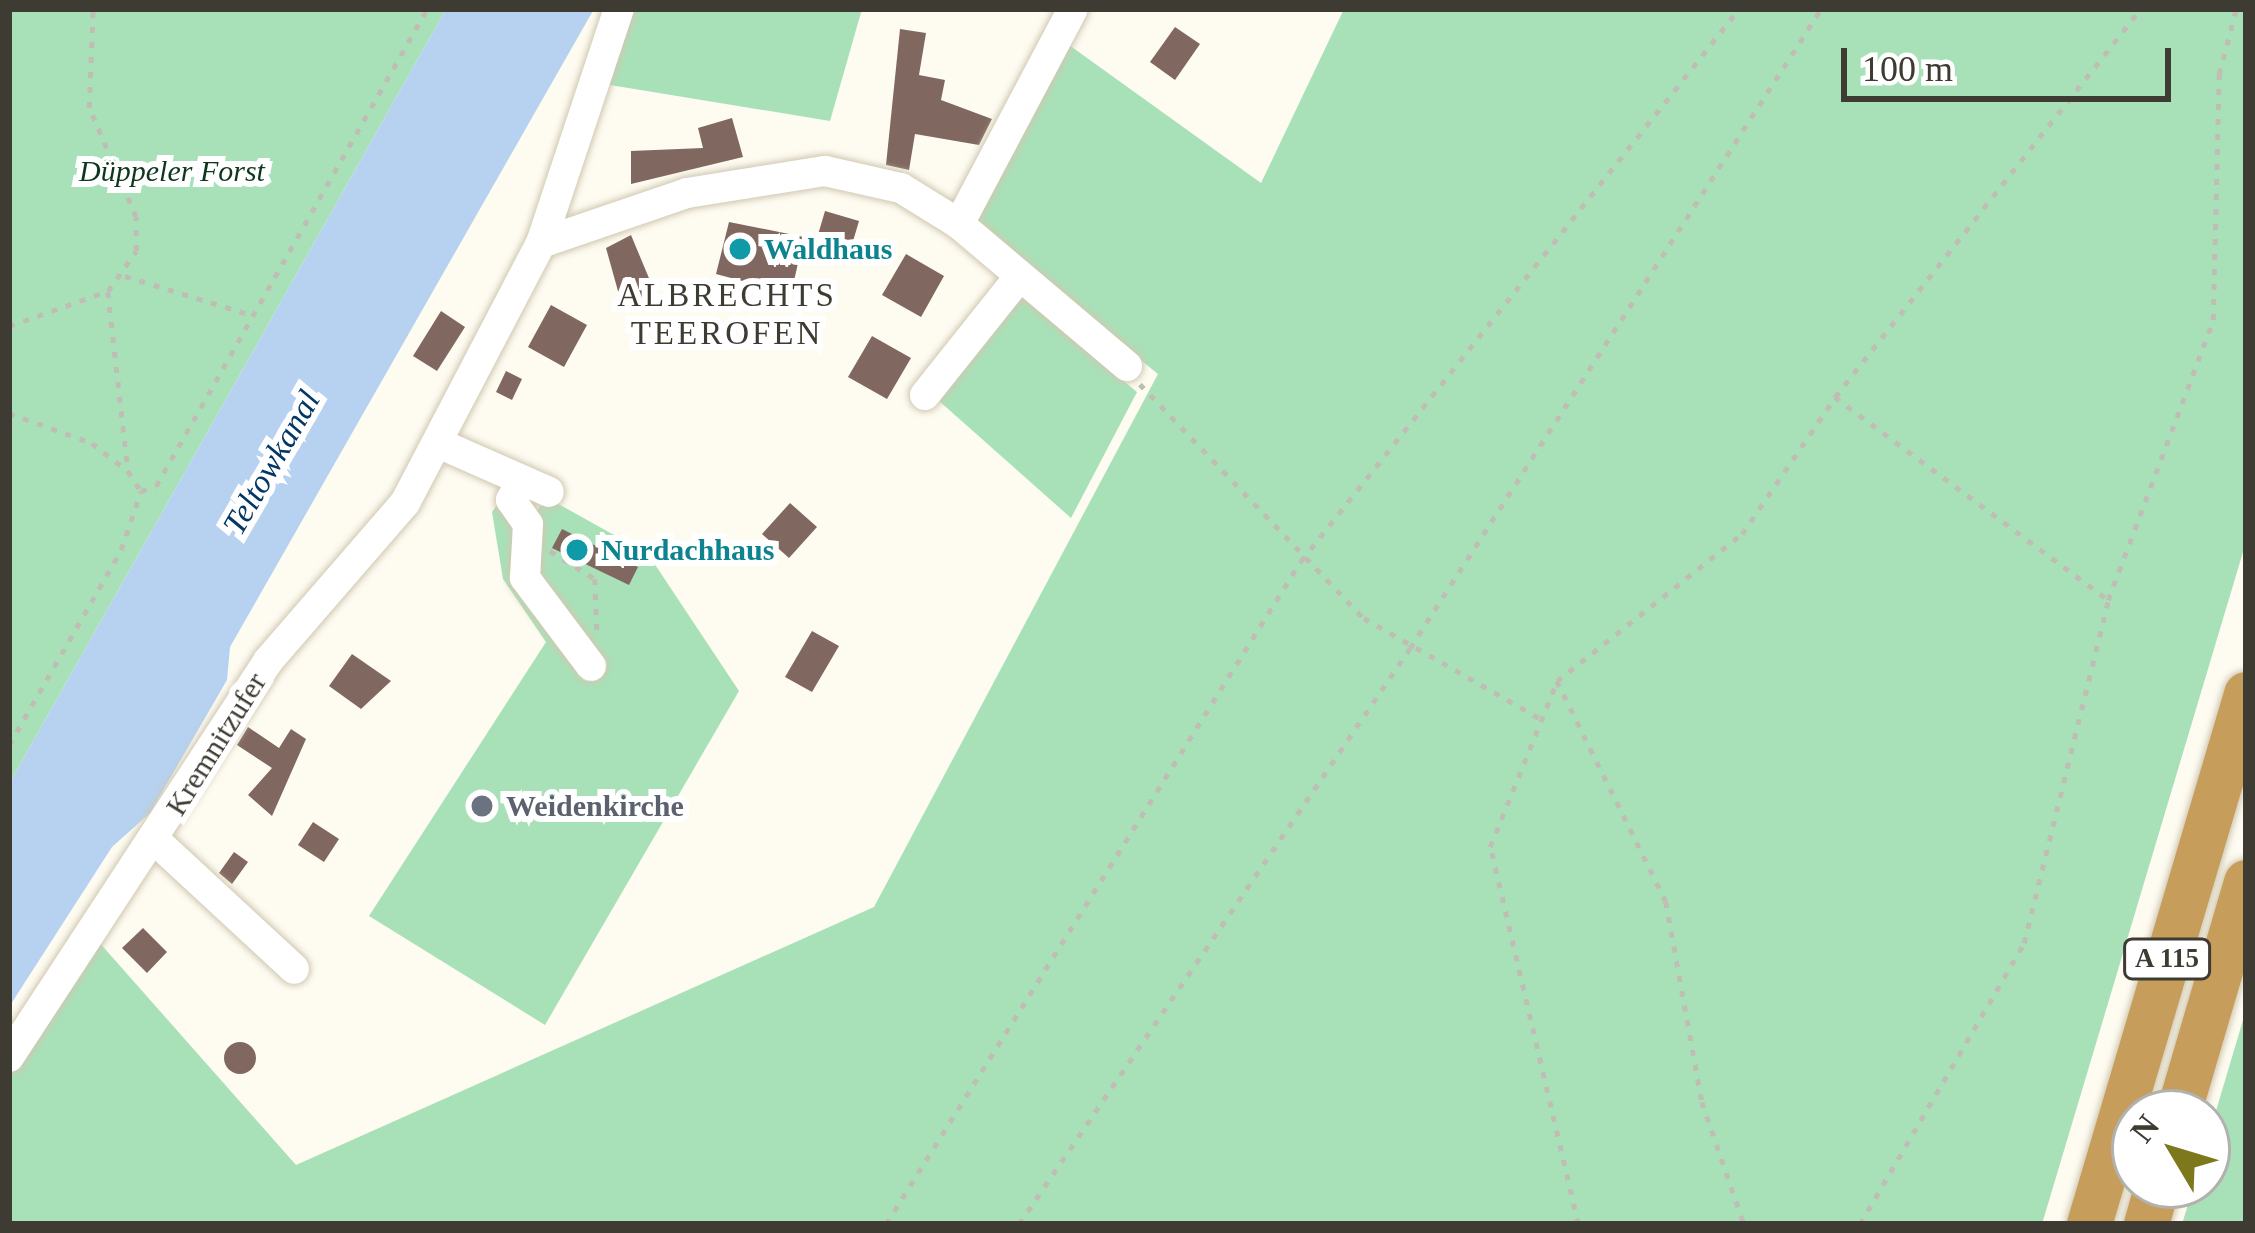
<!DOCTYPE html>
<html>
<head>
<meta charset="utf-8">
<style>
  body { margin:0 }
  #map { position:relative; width:2255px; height:1233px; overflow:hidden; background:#fefbf1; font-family:"Times New Roman",serif }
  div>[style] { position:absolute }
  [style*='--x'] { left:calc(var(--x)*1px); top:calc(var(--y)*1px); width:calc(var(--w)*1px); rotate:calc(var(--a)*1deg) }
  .green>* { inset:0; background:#a8e1b8 }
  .water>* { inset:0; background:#b6d2f0 }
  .building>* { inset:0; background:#806861 }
  .round { border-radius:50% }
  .path>* { height:4.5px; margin-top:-2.25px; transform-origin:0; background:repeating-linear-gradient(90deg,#c0bdb4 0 6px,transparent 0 15px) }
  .roads { filter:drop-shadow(0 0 3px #d0c8b1) drop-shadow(0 0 3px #d0c8b1) }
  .minor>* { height:30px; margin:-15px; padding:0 15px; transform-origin:15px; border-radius:15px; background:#fff }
  .highway>* { height:45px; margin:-22.5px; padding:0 22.5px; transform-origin:22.5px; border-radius:22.5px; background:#c79d5c }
  .dots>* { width:33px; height:33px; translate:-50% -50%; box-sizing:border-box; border:6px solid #fff; border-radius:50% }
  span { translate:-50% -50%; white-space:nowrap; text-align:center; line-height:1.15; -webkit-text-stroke:12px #fff; paint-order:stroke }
  .shield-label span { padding:3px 9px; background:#fff; border:3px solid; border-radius:9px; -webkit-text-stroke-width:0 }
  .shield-label { font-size:27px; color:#3e3b32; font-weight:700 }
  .park-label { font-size:30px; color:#0f371f; font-style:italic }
  .culture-label { font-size:30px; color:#0d838f; font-weight:700 }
  .left { translate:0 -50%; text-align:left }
  .street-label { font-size:30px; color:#3e3b32 }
  .worship-label { font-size:30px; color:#5b616d; font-weight:700 }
  .neighbourhood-label { font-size:33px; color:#3e3b32; letter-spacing:3px }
  .water-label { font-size:33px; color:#033866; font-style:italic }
  .frame { position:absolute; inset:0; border:12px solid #3e3b32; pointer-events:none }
  .north { position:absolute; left:2111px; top:1089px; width:120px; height:120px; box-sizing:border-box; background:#fff; border:3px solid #b2b1ad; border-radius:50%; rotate:308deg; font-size:33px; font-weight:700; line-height:48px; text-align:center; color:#3e3b32 }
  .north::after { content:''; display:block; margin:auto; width:42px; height:54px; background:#7e781d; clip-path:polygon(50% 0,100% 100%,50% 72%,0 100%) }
  .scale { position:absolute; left:1841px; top:48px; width:330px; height:54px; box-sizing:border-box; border:6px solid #3e3b32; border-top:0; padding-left:15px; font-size:36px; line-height:42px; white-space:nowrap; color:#3e3b32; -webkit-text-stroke:9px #fff; paint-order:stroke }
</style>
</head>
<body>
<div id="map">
  <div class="green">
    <i style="clip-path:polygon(9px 9px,446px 9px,9px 784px)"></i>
    <i style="clip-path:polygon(628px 9px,862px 9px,830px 121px,598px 83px)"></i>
    <i style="clip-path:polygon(1344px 9px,2246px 9px,2246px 542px,2042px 1224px,9px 1224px,9px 1069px,98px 941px,296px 1165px,874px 907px,1158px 374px,975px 226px,1069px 45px,1261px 183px)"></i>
    <i style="clip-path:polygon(1018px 294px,1137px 392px,1071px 518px,938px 400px)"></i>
    <i style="clip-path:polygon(504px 495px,535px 514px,546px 497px,648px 554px,739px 691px,545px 1025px,369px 916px,546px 642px,503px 579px,492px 512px)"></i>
    <i style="clip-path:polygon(2246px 1010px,2246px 1224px,2182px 1224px,2194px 1185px,2207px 1185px,2207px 1141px)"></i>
  </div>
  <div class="water">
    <i style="clip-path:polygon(446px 9px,594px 9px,230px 647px,227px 680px,150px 813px,112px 847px,9px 1007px,9px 784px)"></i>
  </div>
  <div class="building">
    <i style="clip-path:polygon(1175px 27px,1200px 44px,1175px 80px,1150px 62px)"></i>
    <i style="clip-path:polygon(900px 29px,926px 33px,919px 75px,945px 80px,941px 100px,992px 119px,979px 145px,915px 134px,909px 170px,886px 165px)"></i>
    <i style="clip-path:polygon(732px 118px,743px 157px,631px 184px,631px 151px,703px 148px,698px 128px)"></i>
    <i style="clip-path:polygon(825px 211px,859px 221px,851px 248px,817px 238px)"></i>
    <i style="clip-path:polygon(729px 222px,804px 237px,791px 294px,716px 274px)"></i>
    <i style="clip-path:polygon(631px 235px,656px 295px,623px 309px,606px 248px)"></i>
    <i style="clip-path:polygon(906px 254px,944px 276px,921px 317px,882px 295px)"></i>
    <i style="clip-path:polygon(551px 305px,587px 325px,564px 367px,528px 347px)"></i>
    <i style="clip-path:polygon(441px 311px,465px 327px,437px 371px,413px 356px)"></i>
    <i style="clip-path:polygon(872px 336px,911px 358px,887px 399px,848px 377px)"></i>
    <i style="clip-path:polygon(506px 371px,522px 379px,512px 400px,496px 392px)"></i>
    <i style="clip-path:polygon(790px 503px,817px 527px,789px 558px,762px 534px)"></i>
    <i style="clip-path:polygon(562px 529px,638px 567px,629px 585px,552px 548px)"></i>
    <i style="clip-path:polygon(812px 631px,839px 646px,812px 692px,785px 677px)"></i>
    <i style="clip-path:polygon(352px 654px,391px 681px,361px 709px,329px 686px)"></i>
    <i style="clip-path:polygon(248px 727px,279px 748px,291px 729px,306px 739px,272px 816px,248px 795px,272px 768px,237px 745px)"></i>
    <i style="clip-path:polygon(313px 822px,339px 839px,324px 862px,298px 845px)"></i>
    <i style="clip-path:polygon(234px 852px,248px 862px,232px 884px,219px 873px)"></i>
    <i style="clip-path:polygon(143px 928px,167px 952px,147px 973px,122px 948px)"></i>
    <i class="round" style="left:224px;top:1042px;width:32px;height:32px"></i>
  </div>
  <div class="path">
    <i style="--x:125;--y:276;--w:126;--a:17.1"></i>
    <i style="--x:108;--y:292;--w:180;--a:83.6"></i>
    <i style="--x:128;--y:471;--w:24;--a:57"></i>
    <i style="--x:9;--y:326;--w:105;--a:-19.5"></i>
    <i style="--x:108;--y:291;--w:49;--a:-55"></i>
    <i style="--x:136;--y:251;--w:34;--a:-90"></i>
    <i style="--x:136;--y:217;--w:119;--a:-113.3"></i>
    <i style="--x:89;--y:108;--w:99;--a:-87.7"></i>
    <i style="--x:1140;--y:384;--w:324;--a:46.3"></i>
    <i style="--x:1364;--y:618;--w:210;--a:29.7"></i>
    <i style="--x:1835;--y:397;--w:340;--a:36.6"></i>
    <i style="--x:9;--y:413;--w:88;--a:19.9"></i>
    <i style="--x:92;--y:443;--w:46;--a:37.9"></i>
    <i style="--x:550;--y:551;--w:53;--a:31.9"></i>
    <i style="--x:595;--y:579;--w:53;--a:87.8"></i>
    <i style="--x:1557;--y:681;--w:246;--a:63.7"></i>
    <i style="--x:1666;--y:902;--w:203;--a:79.8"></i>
    <i style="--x:1702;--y:1102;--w:129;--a:71"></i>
    <i style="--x:9;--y:745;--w:225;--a:-60.1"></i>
    <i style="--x:121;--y:550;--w:62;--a:-71.3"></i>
    <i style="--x:141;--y:491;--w:16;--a:-18"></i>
    <i style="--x:156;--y:486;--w:549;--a:-60.4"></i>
    <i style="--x:886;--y:1224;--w:782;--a:-57.96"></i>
    <i style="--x:1301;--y:561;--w:705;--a:-51.57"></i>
    <i style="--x:1019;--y:1224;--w:696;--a:-55.83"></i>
    <i style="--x:1410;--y:648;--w:760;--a:-57.25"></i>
    <i style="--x:1578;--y:1224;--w:387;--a:-103.1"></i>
    <i style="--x:1490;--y:847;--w:179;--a:-68"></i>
    <i style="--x:1557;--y:681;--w:236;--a:-38.5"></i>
    <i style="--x:1742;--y:534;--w:166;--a:-55.8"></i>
    <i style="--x:1835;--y:397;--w:494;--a:-51.8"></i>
    <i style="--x:1860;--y:1224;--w:325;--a:-59.7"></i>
    <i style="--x:2024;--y:943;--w:353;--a:-76.2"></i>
    <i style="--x:2108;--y:600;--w:299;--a:-69.4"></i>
    <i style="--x:2213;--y:320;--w:246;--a:-88.6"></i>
    <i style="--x:2219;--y:74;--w:67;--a:-75.3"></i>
  </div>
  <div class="roads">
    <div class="minor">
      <i style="--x:959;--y:224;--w:243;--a:-62.1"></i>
      <i style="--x:541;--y:243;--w:154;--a:-18.9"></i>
      <i style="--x:687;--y:193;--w:140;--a:-9.1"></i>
      <i style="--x:825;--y:171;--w:78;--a:12.6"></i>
      <i style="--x:901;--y:188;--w:68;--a:31.8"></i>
      <i style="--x:959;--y:224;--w:220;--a:40.2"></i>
      <i style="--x:925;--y:395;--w:152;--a:-51.4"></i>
      <i style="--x:438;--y:443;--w:121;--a:23.8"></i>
      <i style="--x:519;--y:486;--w:16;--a:120"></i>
      <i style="--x:511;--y:500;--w:29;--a:55"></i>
      <i style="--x:528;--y:524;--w:54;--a:93.2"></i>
      <i style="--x:525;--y:578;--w:110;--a:53.1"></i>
      <i style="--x:156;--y:841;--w:188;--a:42.8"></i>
      <i style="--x:9;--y:1057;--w:473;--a:-56.8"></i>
      <i style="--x:268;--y:661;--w:209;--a:-49.1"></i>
      <i style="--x:405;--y:503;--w:293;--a:-62.4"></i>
      <i style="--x:541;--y:243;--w:247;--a:-71.6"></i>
    </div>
    <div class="highway">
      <i style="--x:2178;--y:1113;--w:241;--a:-73.6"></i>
      <i style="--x:2089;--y:1224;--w:553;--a:-73.5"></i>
      <i style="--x:2146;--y:1224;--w:41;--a:-74.2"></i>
    </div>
  </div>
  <div class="dots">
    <i style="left:740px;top:249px;background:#0f9aa8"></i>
    <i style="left:577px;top:550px;background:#0f9aa8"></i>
    <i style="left:482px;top:806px;background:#6b7280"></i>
  </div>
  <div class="shield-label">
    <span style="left:2167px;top:959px">A 115</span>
  </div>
  <div class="park-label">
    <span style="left:172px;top:171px">Düppeler Forst</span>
  </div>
  <div class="culture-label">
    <span class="left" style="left:764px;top:249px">Waldhaus</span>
    <span class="left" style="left:601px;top:550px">Nurdachhaus</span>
  </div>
  <div class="street-label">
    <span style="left:216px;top:744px;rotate:-58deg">Kremnitzufer</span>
  </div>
  <div class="worship-label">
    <span class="left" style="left:506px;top:806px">Weidenkirche</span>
  </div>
  <div class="neighbourhood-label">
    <span style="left:727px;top:315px">ALBRECHTS<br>TEEROFEN</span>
  </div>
  <div class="water-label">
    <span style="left:272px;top:463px;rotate:-60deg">Teltowkanal</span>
  </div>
  <div class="frame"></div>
  <div class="north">N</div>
  <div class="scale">100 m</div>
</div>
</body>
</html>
